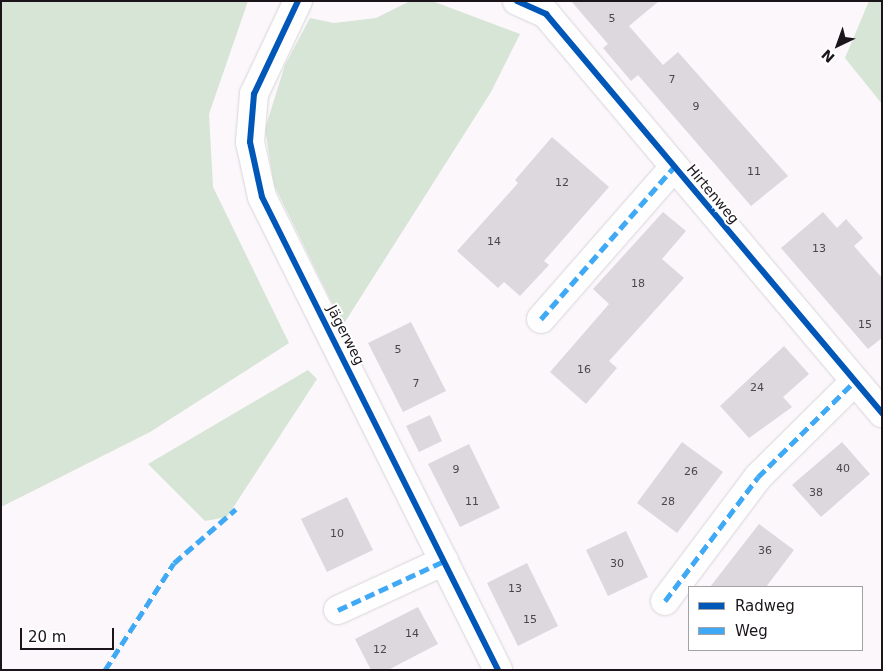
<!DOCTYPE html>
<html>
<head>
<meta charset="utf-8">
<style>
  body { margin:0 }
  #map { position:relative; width:883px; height:671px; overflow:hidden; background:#fbf7fb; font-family:"DejaVu Sans",sans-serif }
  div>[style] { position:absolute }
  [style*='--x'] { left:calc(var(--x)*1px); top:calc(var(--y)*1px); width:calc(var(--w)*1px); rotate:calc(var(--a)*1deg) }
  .green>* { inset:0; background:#d6e5d6 }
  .building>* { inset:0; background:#ddd8dd }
  .roads { filter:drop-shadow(0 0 1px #d9d4d9) drop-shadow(0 0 1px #d9d4d9) }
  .minor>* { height:28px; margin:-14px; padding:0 14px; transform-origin:14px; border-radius:14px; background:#fefefe }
  .quiet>* { height:5px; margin-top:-2.5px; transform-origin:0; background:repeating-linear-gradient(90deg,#3fa9f5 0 10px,transparent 0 15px) }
  .cycleway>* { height:6px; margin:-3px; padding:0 3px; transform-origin:3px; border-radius:3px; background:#0057b8 }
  span { translate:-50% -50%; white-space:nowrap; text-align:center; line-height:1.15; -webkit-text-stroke:4px #fff; paint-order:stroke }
  .number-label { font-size:11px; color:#4c464c }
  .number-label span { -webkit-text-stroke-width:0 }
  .street-label { font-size:14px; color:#1b151b }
  .frame { position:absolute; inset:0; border:2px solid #1b151b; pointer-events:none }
  .legend { position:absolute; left:688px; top:586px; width:175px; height:65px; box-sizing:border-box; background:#fff; border:1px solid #a4a1a4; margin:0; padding:6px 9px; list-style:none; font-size:15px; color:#1b151b }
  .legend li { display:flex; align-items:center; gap:10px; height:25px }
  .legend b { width:25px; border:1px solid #a4a1a4 }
  .north { position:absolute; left:813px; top:20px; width:50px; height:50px; -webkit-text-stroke:4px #fff; paint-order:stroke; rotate:222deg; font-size:14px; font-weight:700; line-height:20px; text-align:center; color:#1b151b }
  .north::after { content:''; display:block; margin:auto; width:18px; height:22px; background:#1b151b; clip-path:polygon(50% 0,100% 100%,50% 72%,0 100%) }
  .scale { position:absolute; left:20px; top:628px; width:94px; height:22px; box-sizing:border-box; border:2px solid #1b151b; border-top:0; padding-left:6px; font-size:15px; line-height:18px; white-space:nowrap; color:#1b151b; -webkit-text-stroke:4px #fff; paint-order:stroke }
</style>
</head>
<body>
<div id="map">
  <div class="green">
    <i style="clip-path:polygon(1px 1px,248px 1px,209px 114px,213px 187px,289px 343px,150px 432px,1px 507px)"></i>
    <i style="clip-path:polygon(410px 1px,432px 1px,520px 34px,491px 92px,343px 325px,274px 185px,265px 129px,285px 65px,310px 18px,334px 23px,376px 18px)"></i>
    <i style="clip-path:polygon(869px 1px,882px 1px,882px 104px,845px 58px)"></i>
    <i style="clip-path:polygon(308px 370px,317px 379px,227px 517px,205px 521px,148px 464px)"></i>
  </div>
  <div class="building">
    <i style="clip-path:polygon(571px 1px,659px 1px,629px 26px,663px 65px,678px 52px,788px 176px,751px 206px,638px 75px,631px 81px,603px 48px,608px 44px)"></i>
    <i style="clip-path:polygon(552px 137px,609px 187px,544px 261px,549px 265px,520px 296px,504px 282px,498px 288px,457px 251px,518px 183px,515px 180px)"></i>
    <i style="clip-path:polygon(663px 212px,686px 231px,662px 259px,684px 278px,609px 361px,617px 368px,586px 404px,550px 372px,609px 304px,593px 289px)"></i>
    <i style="clip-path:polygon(823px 212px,837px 228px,846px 219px,863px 238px,854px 246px,882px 278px,882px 338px,868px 349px,781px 248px)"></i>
    <i style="clip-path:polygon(411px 322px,446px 391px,403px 412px,368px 343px)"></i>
    <i style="clip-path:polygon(784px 346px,809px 374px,783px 397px,792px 407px,749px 438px,720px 406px)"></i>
    <i style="clip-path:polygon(430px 415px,442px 441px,419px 452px,406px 426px)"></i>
    <i style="clip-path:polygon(682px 442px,723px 472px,677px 533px,637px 503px)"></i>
    <i style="clip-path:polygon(842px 442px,870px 474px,821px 517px,792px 485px)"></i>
    <i style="clip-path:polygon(469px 444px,500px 508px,460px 527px,428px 464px)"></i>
    <i style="clip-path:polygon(347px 497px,373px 550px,327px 572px,301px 519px)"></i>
    <i style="clip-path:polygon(759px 524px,794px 550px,766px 587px,710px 587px)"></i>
    <i style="clip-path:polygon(626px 531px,648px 577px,608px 596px,586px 550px)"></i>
    <i style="clip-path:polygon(527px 563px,558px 626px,518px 646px,487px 583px)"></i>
    <i style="clip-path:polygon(418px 607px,438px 644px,388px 670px,371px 670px,355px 639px)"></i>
  </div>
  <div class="roads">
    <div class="minor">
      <i style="--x:298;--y:1;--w:103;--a:115.3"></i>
      <i style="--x:254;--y:94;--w:48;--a:94.8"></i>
      <i style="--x:250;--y:142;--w:56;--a:77.7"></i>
      <i style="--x:262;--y:197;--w:529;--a:63.48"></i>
      <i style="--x:517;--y:1;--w:32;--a:24"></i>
      <i style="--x:546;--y:14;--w:522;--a:49.9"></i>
      <i style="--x:541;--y:319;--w:202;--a:-48.8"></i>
      <i style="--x:665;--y:601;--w:155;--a:-53.1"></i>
      <i style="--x:758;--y:477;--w:136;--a:-44.7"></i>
      <i style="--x:338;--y:610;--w:117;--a:-24.8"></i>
    </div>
  </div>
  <div class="quiet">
    <i style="--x:541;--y:319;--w:202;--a:-48.8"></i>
    <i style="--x:665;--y:601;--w:155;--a:-53.1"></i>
    <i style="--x:758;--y:477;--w:136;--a:-44.7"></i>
    <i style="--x:338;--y:610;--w:117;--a:-24.8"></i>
    <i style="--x:105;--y:670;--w:127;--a:-57.2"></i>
    <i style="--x:174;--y:563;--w:82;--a:-41.1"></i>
  </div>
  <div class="cycleway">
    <i style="--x:298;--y:1;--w:103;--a:115.3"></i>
    <i style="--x:254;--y:94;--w:48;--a:94.8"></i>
    <i style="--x:250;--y:142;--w:56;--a:77.7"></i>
    <i style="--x:262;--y:197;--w:529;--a:63.48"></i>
    <i style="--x:517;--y:1;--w:32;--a:24"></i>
    <i style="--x:546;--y:14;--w:522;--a:49.9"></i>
  </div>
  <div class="number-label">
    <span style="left:612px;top:19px">5</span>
    <span style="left:672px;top:80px">7</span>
    <span style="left:696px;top:107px">9</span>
    <span style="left:754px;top:172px">11</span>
    <span style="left:562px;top:183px">12</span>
    <span style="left:494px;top:242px">14</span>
    <span style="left:819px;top:249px">13</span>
    <span style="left:638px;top:284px">18</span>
    <span style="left:865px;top:325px">15</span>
    <span style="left:398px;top:350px">5</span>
    <span style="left:584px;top:370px">16</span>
    <span style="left:416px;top:384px">7</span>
    <span style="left:757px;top:388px">24</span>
    <span style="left:843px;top:469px">40</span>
    <span style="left:456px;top:470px">9</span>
    <span style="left:691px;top:472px">26</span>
    <span style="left:816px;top:493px">38</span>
    <span style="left:472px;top:502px">11</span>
    <span style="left:668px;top:502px">28</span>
    <span style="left:337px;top:534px">10</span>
    <span style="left:765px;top:551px">36</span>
    <span style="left:617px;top:564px">30</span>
    <span style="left:515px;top:589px">13</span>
    <span style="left:530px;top:620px">15</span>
    <span style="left:412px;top:634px">14</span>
    <span style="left:380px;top:650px">12</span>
  </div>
  <div class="street-label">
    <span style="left:713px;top:194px;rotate:50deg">Hirtenweg</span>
    <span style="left:346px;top:335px;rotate:63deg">Jägerweg</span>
  </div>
  <div class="frame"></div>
  <ul class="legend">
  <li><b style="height:6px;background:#0057b8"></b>Radweg</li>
  <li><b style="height:6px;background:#3fa9f5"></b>Weg</li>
  </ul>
  <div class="north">N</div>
  <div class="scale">20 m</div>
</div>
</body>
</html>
